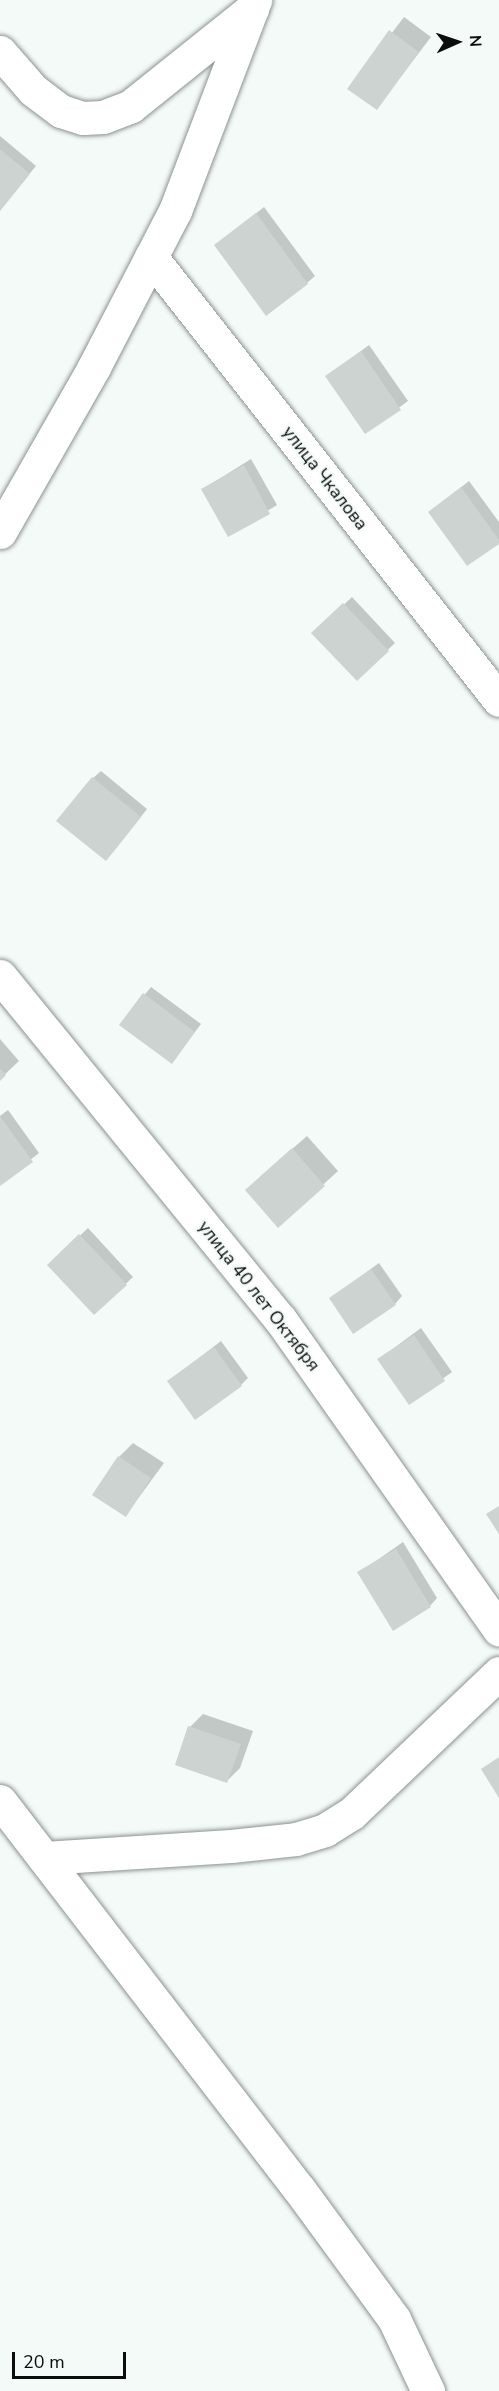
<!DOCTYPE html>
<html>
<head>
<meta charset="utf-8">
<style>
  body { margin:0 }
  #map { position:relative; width:499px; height:2391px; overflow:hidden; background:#f3faf7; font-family:"Nunito Sans",sans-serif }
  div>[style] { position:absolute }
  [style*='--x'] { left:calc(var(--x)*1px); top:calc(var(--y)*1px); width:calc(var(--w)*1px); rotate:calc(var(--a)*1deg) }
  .shadow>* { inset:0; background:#0003 }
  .building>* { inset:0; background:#ccd3d0 }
  .roads { filter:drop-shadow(0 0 2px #8c9390) drop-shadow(0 0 2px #8c9390) }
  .street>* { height:33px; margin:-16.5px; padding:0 16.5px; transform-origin:16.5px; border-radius:16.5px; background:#fff }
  span { translate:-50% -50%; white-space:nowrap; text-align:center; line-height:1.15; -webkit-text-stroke:4.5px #f3faf7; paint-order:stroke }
  .street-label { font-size:18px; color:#0b0d0c }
  .north { position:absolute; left:427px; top:12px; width:60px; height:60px; -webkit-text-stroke:4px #f3faf7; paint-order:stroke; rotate:87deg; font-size:16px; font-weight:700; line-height:24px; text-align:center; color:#0b0d0c }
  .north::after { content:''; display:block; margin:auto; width:21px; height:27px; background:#0b0d0c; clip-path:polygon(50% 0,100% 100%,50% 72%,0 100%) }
  .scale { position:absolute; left:12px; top:2352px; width:114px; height:27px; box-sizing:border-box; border:3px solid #0b0d0c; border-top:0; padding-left:8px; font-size:18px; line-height:21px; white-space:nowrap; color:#0b0d0c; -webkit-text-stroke:4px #f3faf7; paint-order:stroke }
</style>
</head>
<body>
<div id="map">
  <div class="shadow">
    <i style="clip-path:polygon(404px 17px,431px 37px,377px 108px,349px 89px)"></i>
    <i style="clip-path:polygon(0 136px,36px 166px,0 209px)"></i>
    <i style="clip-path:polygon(264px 207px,315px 276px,307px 283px,216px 245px)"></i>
    <i style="clip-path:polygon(369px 345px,408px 401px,366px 432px,327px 376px)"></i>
    <i style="clip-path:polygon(251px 459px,277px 505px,228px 535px,203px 489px)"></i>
    <i style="clip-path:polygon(469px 481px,499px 522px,499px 542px,430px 512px)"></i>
    <i style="clip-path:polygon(352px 597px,395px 643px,357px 679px,314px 633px)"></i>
    <i style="clip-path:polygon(101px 771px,147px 809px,113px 852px,93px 778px)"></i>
    <i style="clip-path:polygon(151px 987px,201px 1024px,172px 1062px,121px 1024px)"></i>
    <i style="clip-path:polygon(0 1039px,19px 1061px,0 1079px)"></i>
    <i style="clip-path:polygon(8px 1110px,39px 1153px,0 1184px,0 1116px)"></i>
    <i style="clip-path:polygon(307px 1136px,338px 1171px,278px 1226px,261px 1176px)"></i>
    <i style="clip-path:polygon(88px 1228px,133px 1277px,95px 1313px,49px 1265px)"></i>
    <i style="clip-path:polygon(379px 1263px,402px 1296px,395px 1304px,331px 1298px)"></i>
    <i style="clip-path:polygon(421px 1328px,452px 1372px,409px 1403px,379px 1359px)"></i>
    <i style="clip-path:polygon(221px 1341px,248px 1378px,241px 1385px,169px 1381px)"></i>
    <i style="clip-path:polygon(133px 1443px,164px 1463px,126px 1515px,119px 1457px)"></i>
    <i style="clip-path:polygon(403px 1542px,437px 1598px,430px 1606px,359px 1573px)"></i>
    <i style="clip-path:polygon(203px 1714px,253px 1731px,240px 1768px,227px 1781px,190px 1727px)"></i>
  </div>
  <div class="building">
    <i style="clip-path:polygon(389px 30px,419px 52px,377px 110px,347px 89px)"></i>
    <i style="clip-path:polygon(0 149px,30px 174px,0 211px)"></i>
    <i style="clip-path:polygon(256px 213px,308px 284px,266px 316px,214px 245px)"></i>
    <i style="clip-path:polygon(361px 351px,401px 410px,365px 434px,325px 376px)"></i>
    <i style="clip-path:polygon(244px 465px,270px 514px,228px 537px,201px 489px)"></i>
    <i style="clip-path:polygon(461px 487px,499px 540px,499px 544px,467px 566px,428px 512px)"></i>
    <i style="clip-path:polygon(343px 603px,389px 651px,357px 681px,311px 633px)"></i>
    <i style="clip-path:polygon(92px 777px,141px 817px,106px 861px,56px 821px)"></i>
    <i style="clip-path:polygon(143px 993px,195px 1032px,172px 1064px,119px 1025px)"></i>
    <i style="clip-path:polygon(0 1068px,6px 1075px,0 1081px)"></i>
    <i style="clip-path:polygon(0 1116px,33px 1162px,0 1186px)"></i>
    <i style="clip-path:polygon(292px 1148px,325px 1186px,278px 1228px,245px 1190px)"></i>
    <i style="clip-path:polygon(79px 1234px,127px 1285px,94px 1315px,47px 1265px)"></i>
    <i style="clip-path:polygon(371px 1269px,396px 1305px,353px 1334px,329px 1298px)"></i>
    <i style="clip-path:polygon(414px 1335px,445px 1381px,409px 1405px,377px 1359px)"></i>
    <i style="clip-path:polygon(214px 1347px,242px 1386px,195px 1420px,167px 1381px)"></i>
    <i style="clip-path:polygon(118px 1456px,151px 1478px,126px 1517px,92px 1495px)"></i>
    <i style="clip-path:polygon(499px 1506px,499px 1534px,486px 1514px)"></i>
    <i style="clip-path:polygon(396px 1549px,431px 1607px,393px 1631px,357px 1572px)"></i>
    <i style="clip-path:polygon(188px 1726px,241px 1744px,227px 1783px,175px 1765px)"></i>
    <i style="clip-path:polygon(499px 1757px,499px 1798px,481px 1769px)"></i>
  </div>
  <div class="roads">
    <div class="street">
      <i style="--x:0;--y:52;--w:50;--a:49"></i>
      <i style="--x:33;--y:90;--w:35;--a:37"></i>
      <i style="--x:61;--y:111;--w:23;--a:18"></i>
      <i style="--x:83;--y:118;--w:20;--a:-3"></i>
      <i style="--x:103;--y:117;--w:30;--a:-21"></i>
      <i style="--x:131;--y:106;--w:155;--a:-38.7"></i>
      <i style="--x:151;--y:257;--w:563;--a:51.85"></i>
      <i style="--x:0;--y:532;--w:190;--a:-60.3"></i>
      <i style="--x:94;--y:367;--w:176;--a:-62.6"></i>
      <i style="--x:175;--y:211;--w:226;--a:-69.2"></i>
      <i style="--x:0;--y:976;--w:443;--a:50.8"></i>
      <i style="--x:280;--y:1319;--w:380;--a:54.8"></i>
      <i style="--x:0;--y:1801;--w:490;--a:52.4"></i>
      <i style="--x:299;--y:2189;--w:161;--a:53.8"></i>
      <i style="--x:394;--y:2319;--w:80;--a:64.7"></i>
      <i style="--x:44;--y:1858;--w:187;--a:-3.7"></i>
      <i style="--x:231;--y:1846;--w:65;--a:-6.1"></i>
      <i style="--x:296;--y:1839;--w:30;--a:-17"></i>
      <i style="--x:325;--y:1830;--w:32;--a:-32"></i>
      <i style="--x:352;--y:1813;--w:203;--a:-43.6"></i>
    </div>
  </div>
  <div class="street-label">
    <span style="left:325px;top:478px;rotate:52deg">улица Чкалова</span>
    <span style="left:259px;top:1296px;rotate:52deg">улица 40 лет Октября</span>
  </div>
  <div class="north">N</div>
  <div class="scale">20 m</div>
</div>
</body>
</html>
